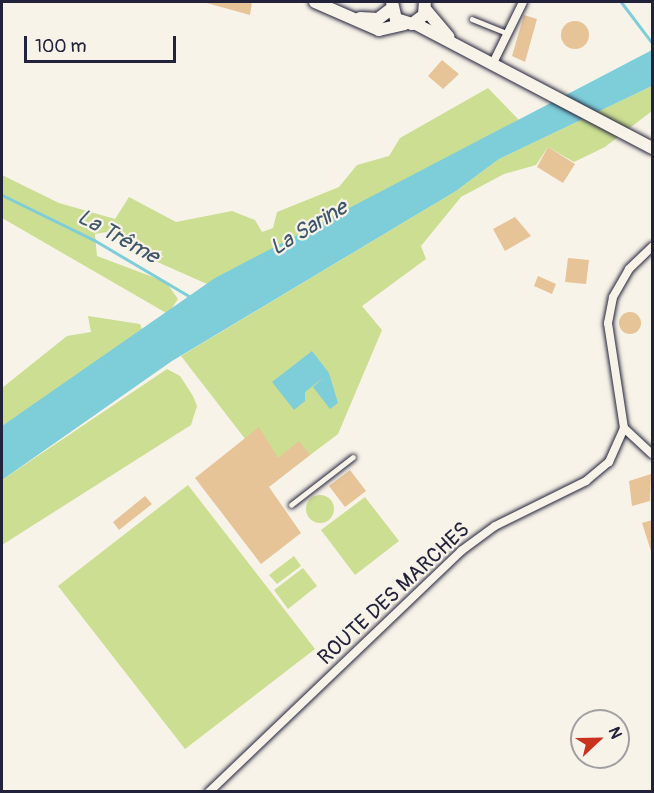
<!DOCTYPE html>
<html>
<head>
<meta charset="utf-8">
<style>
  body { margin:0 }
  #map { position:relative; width:654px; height:793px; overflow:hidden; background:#f7f3e8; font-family:Pangolin,sans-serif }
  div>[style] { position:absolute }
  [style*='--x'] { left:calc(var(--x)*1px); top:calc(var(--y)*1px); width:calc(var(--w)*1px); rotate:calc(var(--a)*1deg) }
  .green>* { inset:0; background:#ccde92 }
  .round { border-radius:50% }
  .water>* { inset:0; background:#7eced9 }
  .stream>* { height:3px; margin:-1.5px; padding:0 1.5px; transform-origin:1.5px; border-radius:1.5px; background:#7eced9 }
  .building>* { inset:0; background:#e7c398 }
  .roads { filter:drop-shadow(0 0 2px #22223b) drop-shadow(0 0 2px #22223b) }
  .lane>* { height:4.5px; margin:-2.25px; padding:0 2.25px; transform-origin:2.25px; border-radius:2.25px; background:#f7f3e8 }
  .street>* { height:8px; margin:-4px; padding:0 4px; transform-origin:4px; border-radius:4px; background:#f7f3e8 }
  .secondary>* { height:12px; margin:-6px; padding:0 6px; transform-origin:6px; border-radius:6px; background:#f7f3e8 }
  span { translate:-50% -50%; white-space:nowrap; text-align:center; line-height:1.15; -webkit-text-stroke:4.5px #f7f3e8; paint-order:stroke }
  .street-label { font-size:21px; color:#22223b }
  .water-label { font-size:22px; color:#3e566a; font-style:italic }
  .frame { position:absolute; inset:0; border:3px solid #22223b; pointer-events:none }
  .north { position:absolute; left:570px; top:709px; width:60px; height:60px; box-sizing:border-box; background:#f7f3e8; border:2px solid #a29fa3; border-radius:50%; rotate:68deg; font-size:16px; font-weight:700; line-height:24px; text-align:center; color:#22223b }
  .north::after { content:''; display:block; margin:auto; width:21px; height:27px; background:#c8321e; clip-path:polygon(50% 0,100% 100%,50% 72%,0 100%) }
  .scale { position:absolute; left:24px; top:36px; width:152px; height:27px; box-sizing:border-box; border:3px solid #22223b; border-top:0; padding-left:8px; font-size:18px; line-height:21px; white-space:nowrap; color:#22223b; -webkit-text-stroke:4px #f7f3e8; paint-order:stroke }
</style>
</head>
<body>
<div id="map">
  <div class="green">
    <i style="clip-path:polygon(652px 86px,652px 111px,605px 147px,574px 162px,548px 147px,536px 165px,504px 174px,461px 197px,421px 246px,426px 259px,362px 306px,382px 330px,338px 434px,277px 480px,181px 356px,456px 191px,499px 159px)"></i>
    <i style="clip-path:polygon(488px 88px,520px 121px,207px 284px,137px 253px,107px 232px,95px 234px,97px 256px,166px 282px,178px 299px,168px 314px,2px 218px,2px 175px,59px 203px,115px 219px,129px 197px,176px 222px,232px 211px,255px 220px,262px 232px,273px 228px,277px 212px,339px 187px,357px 165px,389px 156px,400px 138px)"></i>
    <i style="clip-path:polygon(88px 316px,140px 324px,143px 332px,2px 426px,2px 388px,67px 336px,91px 332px)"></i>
    <i style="clip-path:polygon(167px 369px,180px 376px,193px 396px,197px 406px,191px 425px,2px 545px,2px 480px)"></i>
    <i style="clip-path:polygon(188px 485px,315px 649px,185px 749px,58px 586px)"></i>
    <i class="round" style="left:306px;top:495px;width:28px;height:28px"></i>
    <i style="clip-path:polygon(365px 497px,399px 541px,355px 575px,321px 530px)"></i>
    <i style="clip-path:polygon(294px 556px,301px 566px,277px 584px,269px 575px)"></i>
    <i style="clip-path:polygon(303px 568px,317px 586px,288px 609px,274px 590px)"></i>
  </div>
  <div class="water">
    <i style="clip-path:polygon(652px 50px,652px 86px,499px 159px,456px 191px,172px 361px,2px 480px,2px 426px,215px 278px)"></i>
    <i style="clip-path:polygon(312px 351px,329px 373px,338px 403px,330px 409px,313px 387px,324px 377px,305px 392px,305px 401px,294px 410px,272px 382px)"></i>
  </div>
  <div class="stream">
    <i style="--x:621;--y:2;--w:51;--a:52.9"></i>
    <i style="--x:2;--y:195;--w:102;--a:26.1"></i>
    <i style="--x:94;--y:240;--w:114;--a:30.6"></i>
  </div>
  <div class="building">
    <i style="clip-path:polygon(203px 2px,252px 2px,250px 15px)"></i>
    <i style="clip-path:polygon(524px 15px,537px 19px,525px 62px,512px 56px)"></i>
    <i class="round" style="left:561px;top:21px;width:28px;height:28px"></i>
    <i style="clip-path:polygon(442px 60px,459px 74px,443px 89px,428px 76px)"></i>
    <i style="clip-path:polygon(548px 147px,575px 164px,563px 183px,537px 167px)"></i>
    <i style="clip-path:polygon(515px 217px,531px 236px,505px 251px,493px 229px)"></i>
    <i style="clip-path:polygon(568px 258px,589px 260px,586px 284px,565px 282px)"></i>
    <i style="clip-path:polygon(538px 276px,556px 284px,552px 294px,534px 286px)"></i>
    <i class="round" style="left:619px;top:312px;width:22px;height:22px"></i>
    <i style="clip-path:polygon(259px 427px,278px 458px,299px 441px,310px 455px,269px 487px,301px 533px,261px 564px,195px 478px)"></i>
    <i style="clip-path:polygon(350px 470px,366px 491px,345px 507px,329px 486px)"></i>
    <i style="clip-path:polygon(651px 474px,650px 501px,632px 506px,629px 481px)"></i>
    <i style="clip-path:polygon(145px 496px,152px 504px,119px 530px,113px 522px)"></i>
    <i style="clip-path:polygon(652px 520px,652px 550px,651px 551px,642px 523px)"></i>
  </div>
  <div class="roads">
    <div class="lane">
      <i style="--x:472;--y:19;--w:35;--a:22"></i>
      <i style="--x:291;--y:505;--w:78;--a:-37.7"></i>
    </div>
    <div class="street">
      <i style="--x:492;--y:65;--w:70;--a:-63.8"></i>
      <i style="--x:624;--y:428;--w:38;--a:43"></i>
      <i style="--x:209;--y:792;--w:349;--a:-43.7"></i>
      <i style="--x:461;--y:551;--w:42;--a:-36.3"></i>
      <i style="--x:495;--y:526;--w:102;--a:-26.3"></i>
      <i style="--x:586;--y:481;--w:30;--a:-40"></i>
      <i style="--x:609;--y:462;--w:37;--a:-66"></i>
      <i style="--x:624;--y:428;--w:106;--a:-98.7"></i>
      <i style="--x:608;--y:323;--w:26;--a:-79"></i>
      <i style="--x:613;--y:297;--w:32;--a:-60"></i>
      <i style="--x:629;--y:269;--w:32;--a:-44"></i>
    </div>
    <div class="secondary">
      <i style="--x:315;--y:2;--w:70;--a:23.6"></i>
      <i style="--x:379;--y:30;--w:26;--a:-13"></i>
      <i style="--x:392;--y:2;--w:17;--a:77"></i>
      <i style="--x:396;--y:19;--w:17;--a:17"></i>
      <i style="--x:412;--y:24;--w:15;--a:-37"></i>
      <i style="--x:424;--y:15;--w:13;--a:-86"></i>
      <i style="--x:426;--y:10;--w:35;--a:50"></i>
      <i style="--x:360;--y:18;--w:18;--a:3"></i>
      <i style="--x:378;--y:19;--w:16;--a:-38"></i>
      <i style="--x:414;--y:23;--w:269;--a:27.7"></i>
    </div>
  </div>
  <div class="street-label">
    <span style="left:394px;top:594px;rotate:-43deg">ROUTE DES MARCHES</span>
  </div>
  <div class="water-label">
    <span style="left:309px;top:228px;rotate:-31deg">La Sarine</span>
    <span style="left:118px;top:237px;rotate:29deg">La Trême</span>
  </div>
  <div class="frame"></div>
  <div class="north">N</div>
  <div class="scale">100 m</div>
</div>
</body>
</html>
